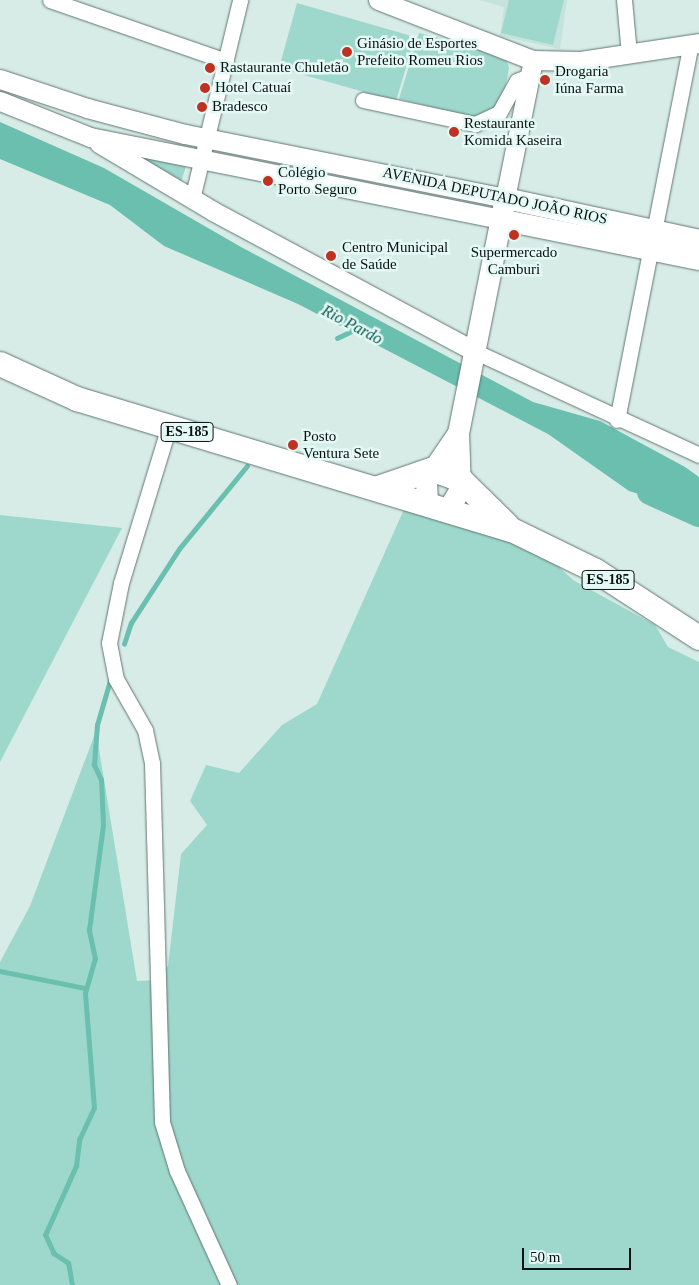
<!DOCTYPE html>
<html>
<head>
<meta charset="utf-8">
<style>
  body { margin:0 }
  #map { position:relative; width:699px; height:1285px; overflow:hidden; background:#d7ece7; font-family:"Times New Roman",serif }
  div>[style] { position:absolute }
  [style*='--x'] { left:calc(var(--x)*1px); top:calc(var(--y)*1px); width:calc(var(--w)*1px); rotate:calc(var(--a)*1deg) }
  .built>* { inset:0; background:#c5e3dc }
  .green>* { inset:0; background:#9ed8cc }
  .water>* { inset:0; background:#6abfaf }
  .stream>* { height:4.5px; margin:-2.25px; padding:0 2.25px; transform-origin:2.25px; border-radius:2.25px; background:#6abfaf }
  .river>* { height:26px; margin:-13px; padding:0 13px; transform-origin:13px; border-radius:13px; background:#6abfaf }
  .roads { filter:drop-shadow(0 0 1px #627571) drop-shadow(0 0 1px #627571) }
  .minor>* { height:15px; margin:-7.5px; padding:0 7.5px; transform-origin:7.5px; border-radius:7.5px; background:#fff }
  .tertiary>* { height:19px; margin:-9.5px; padding:0 9.5px; transform-origin:9.5px; border-radius:9.5px; background:#fff }
  .secondary>* { height:21px; margin:-10.5px; padding:0 10.5px; transform-origin:10.5px; border-radius:10.5px; background:#fff }
  .primary>* { height:24px; margin:-12px; padding:0 12px; transform-origin:12px; border-radius:12px; background:#fff }
  .dots>* { width:14px; height:14px; translate:-50% -50%; box-sizing:border-box; border:2px solid #e4f9f5; border-radius:50% }
  span { translate:-50% -50%; white-space:nowrap; text-align:center; line-height:1.15; -webkit-text-stroke:5px #e4f9f5; paint-order:stroke }
  .shield-label span { padding:1px 4px; background:#e4f9f5; border:1px solid; border-radius:4px; -webkit-text-stroke-width:0 }
  .shield-label { font-size:14px; color:#0b1211; font-weight:700 }
  .poi-label { font-size:15px; color:#0b1211 }
  .left { translate:0 -50%; text-align:left }
  .street-label { font-size:15px; color:#0b1211 }
  .water-label { font-size:16px; color:#08544a; font-style:italic }
  .scale { position:absolute; left:522px; top:1248px; width:109px; height:22px; box-sizing:border-box; border:2px solid #0b1211; border-top:0; padding-left:6px; font-size:15px; line-height:18px; white-space:nowrap; color:#0b1211; -webkit-text-stroke:4px #e4f9f5; paint-order:stroke }
</style>
</head>
<body>
<div id="map">
  <div class="built">
    <i style="clip-path:polygon(479px 0,567px 0,560px 49px,500px 36px,504px 7px)"></i>
  </div>
  <div class="green">
    <i style="clip-path:polygon(509px 0,564px 0,553px 45px,501px 33px)"></i>
    <i style="clip-path:polygon(297px 3px,415px 37px,396px 101px,279px 68px)"></i>
    <i style="clip-path:polygon(419px 33px,496px 51px,506px 58px,509px 68px,503px 101px,490px 114px,471px 117px,399px 99px)"></i>
    <i style="clip-path:polygon(126px 150px,188px 160px,181px 182px)"></i>
    <i style="clip-path:polygon(406px 505px,543px 552px,573px 580px,655px 625px,668px 647px,699px 662px,699px 1285px,0 1285px,0 962px,30px 906px,96px 731px,137px 981px,154px 980px,168px 966px,181px 854px,207px 825px,190px 801px,206px 765px,239px 773px,282px 725px,317px 704px)"></i>
    <i style="clip-path:polygon(0 515px,122px 528px,0 762px)"></i>
  </div>
  <div class="water">
    <i style="clip-path:polygon(0 122px,104px 168px,241px 247px,533px 402px,600px 421px,685px 467px,699px 477px,699px 512px,629px 491px,548px 434px,298px 304px,164px 246px,110px 205px,0 159px)"></i>
  </div>
  <div class="stream">
    <i style="--x:337;--y:338;--w:19;--a:-25"></i>
    <i style="--x:124;--y:644;--w:22;--a:-72"></i>
    <i style="--x:131;--y:623;--w:88;--a:-57"></i>
    <i style="--x:179;--y:549;--w:107;--a:-50.7"></i>
    <i style="--x:0;--y:971;--w:87;--a:11.3"></i>
    <i style="--x:72;--y:1285;--w:22;--a:-100"></i>
    <i style="--x:68;--y:1263;--w:17;--a:-147"></i>
    <i style="--x:54;--y:1254;--w:21;--a:-115"></i>
    <i style="--x:45;--y:1235;--w:76;--a:-65.8"></i>
    <i style="--x:76;--y:1166;--w:26;--a:-83"></i>
    <i style="--x:79;--y:1140;--w:35;--a:-65"></i>
    <i style="--x:94;--y:1108;--w:115;--a:-94.5"></i>
    <i style="--x:85;--y:993;--w:35;--a:-74"></i>
    <i style="--x:95;--y:959;--w:30;--a:-102"></i>
    <i style="--x:89;--y:930;--w:106;--a:-82.4"></i>
    <i style="--x:103;--y:825;--w:45;--a:-92.5"></i>
    <i style="--x:101;--y:780;--w:17;--a:-115"></i>
    <i style="--x:94;--y:765;--w:40;--a:-85.7"></i>
    <i style="--x:97;--y:725;--w:50;--a:-73.7"></i>
  </div>
  <div class="river">
    <i style="--x:650;--y:492;--w:54;--a:24.2"></i>
  </div>
  <div class="roads">
    <div class="minor">
      <i style="--x:50;--y:0;--w:186;--a:19.1"></i>
      <i style="--x:624;--y:0;--w:54;--a:84.7"></i>
      <i style="--x:363;--y:100;--w:115;--a:12.1"></i>
      <i style="--x:475;--y:124;--w:26;--a:-25"></i>
      <i style="--x:499;--y:113;--w:37;--a:-61"></i>
      <i style="--x:517;--y:81;--w:13;--a:-23"></i>
      <i style="--x:192;--y:199;--w:205;--a:-76.4"></i>
      <i style="--x:474;--y:351;--w:248;--a:24.8"></i>
      <i style="--x:617;--y:420;--w:383;--a:-78.9"></i>
      <i style="--x:169;--y:426;--w:164;--a:107"></i>
      <i style="--x:121;--y:583;--w:61;--a:101.3"></i>
      <i style="--x:109;--y:643;--w:37;--a:79"></i>
      <i style="--x:116;--y:679;--w:59;--a:60.4"></i>
      <i style="--x:145;--y:730;--w:34;--a:78"></i>
      <i style="--x:152;--y:763;--w:359;--a:88.4"></i>
      <i style="--x:162;--y:1122;--w:51;--a:73"></i>
      <i style="--x:177;--y:1171;--w:125;--a:65.5"></i>
    </div>
    <div class="tertiary">
      <i style="--x:378;--y:0;--w:166;--a:21.2"></i>
      <i style="--x:533;--y:60;--w:47;--a:1.2"></i>
      <i style="--x:580;--y:61;--w:120;--a:-8.6"></i>
      <i style="--x:0;--y:79;--w:92;--a:18.4"></i>
      <i style="--x:87;--y:108;--w:101;--a:14.9"></i>
      <i style="--x:185;--y:134;--w:326;--a:11.3"></i>
      <i style="--x:505;--y:198;--w:141;--a:-78.5"></i>
      <i style="--x:0;--y:101;--w:97;--a:21.8"></i>
      <i style="--x:90;--y:137;--w:418;--a:11.3"></i>
      <i style="--x:99;--y:143;--w:133;--a:30.8"></i>
      <i style="--x:213;--y:211;--w:296;--a:28.2"></i>
    </div>
    <div class="secondary">
      <i style="--x:500;--y:219;--w:203;--a:11.4"></i>
      <i style="--x:427;--y:501;--w:21;--a:-93"></i>
      <i style="--x:426;--y:480;--w:57;--a:-55.8"></i>
      <i style="--x:448;--y:509;--w:23;--a:-59"></i>
      <i style="--x:460;--y:489;--w:56;--a:-92"></i>
      <i style="--x:458;--y:433;--w:240;--a:-78.7"></i>
      <i style="--x:505;--y:198;--w:198;--a:12.2"></i>
    </div>
    <div class="primary">
      <i style="--x:0;--y:364;--w:85;--a:24.4"></i>
      <i style="--x:77;--y:399;--w:454;--a:16.8"></i>
      <i style="--x:512;--y:530;--w:93;--a:26"></i>
      <i style="--x:596;--y:571;--w:123;--a:33"></i>
      <i style="--x:378;--y:488;--w:56;--a:-18.8"></i>
      <i style="--x:431;--y:470;--w:18;--a:16"></i>
      <i style="--x:448;--y:475;--w:15;--a:23"></i>
      <i style="--x:462;--y:481;--w:63;--a:44.4"></i>
    </div>
  </div>
  <div class="dots">
    <i style="left:347px;top:52px;background:#bf3222"></i>
    <i style="left:210px;top:68px;background:#bf3222"></i>
    <i style="left:545px;top:80px;background:#bf3222"></i>
    <i style="left:205px;top:88px;background:#bf3222"></i>
    <i style="left:202px;top:107px;background:#bf3222"></i>
    <i style="left:454px;top:132px;background:#bf3222"></i>
    <i style="left:268px;top:181px;background:#bf3222"></i>
    <i style="left:514px;top:235px;background:#bf3222"></i>
    <i style="left:331px;top:256px;background:#bf3222"></i>
    <i style="left:293px;top:445px;background:#bf3222"></i>
  </div>
  <div class="shield-label">
    <span style="left:187px;top:432px">ES-185</span>
    <span style="left:608px;top:580px">ES-185</span>
  </div>
  <div class="poi-label">
    <span class="left" style="left:357px;top:52px">Ginásio de Esportes<br>Prefeito Romeu Rios</span>
    <span class="left" style="left:220px;top:68px">Rastaurante Chuletão</span>
    <span class="left" style="left:555px;top:80px">Drogaria<br>Iúna Farma</span>
    <span class="left" style="left:215px;top:88px">Hotel Catuaí</span>
    <span class="left" style="left:212px;top:107px">Bradesco</span>
    <span class="left" style="left:464px;top:132px">Restaurante<br>Komida Kaseira</span>
    <span class="left" style="left:278px;top:181px">Colégio<br>Porto Seguro</span>
    <span class="left" style="left:342px;top:256px">Centro Municipal<br>de Saúde</span>
    <span style="left:514px;top:261px">Supermercado<br>Camburi</span>
    <span class="left" style="left:303px;top:445px">Posto<br>Ventura Sete</span>
  </div>
  <div class="street-label">
    <span style="left:495px;top:196px;rotate:12deg">AVENIDA DEPUTADO JOÃO RIOS</span>
  </div>
  <div class="water-label">
    <span style="left:352px;top:325px;rotate:28deg">Rio Pardo</span>
  </div>
  <div class="scale">50 m</div>
</div>
</body>
</html>
